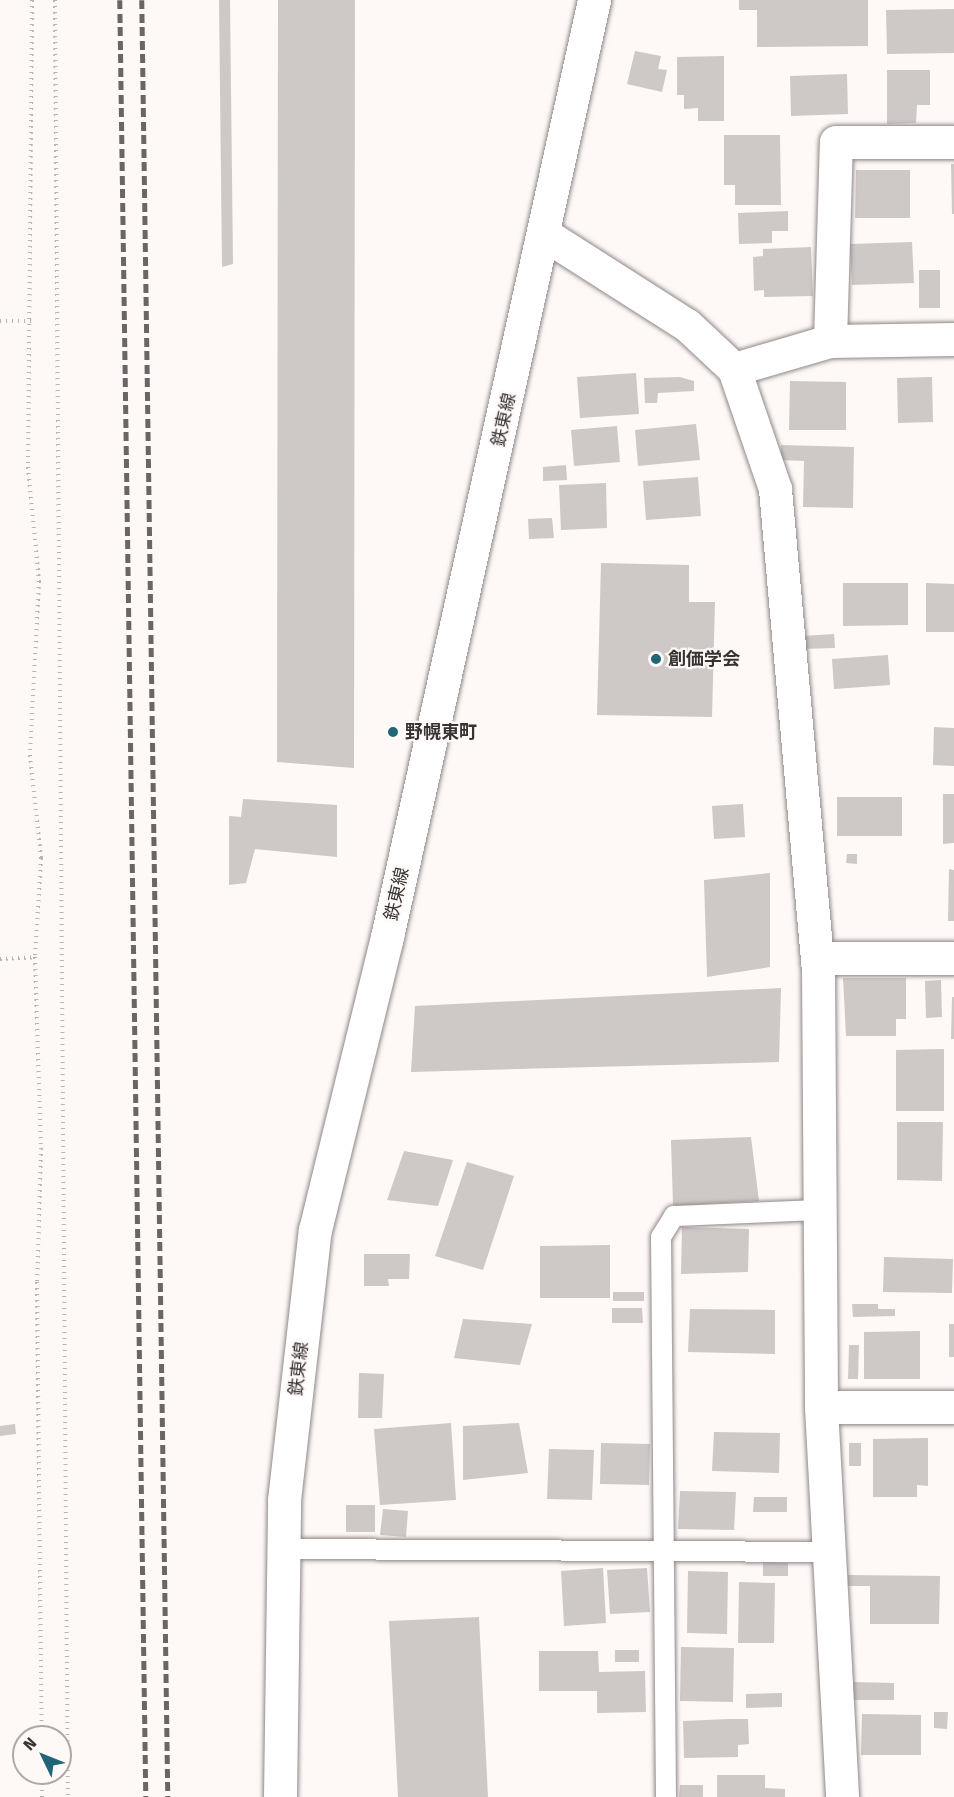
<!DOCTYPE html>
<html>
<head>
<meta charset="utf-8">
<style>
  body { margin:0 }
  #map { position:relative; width:954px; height:1797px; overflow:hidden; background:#fef8f7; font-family:"Fira Sans","Noto Sans JP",sans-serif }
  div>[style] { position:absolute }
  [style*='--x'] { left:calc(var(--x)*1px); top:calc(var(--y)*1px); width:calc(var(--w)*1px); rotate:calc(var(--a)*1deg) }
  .building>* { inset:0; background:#cec8c7 }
  .path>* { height:4px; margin-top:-2px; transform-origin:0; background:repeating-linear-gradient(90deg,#b9b4b4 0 1.5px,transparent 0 6px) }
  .roads { filter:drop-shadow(0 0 2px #8f8888) drop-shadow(0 0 2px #8f8888) }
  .service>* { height:20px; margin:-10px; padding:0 10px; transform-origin:10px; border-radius:10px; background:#fff }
  .minor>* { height:33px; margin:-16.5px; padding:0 16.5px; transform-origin:16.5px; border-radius:16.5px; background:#fff }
  .tertiary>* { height:33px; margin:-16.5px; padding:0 16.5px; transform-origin:16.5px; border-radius:16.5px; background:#fff }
  .rail>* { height:4.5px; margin-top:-2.25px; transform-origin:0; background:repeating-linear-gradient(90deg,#6a6666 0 9px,transparent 0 13.5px) }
  .dots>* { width:16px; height:16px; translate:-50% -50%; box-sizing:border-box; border:3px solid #fef8f7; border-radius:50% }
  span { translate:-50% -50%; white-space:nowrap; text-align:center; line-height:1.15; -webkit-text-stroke:4.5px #fef8f7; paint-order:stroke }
  .street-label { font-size:18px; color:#363333 }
  .poi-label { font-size:18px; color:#363333; font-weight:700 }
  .left { translate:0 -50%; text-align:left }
  .north { position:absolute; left:12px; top:1725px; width:60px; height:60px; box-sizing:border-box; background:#fef8f7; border:2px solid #aea9a9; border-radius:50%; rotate:313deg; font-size:16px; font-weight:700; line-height:24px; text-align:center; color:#363333 }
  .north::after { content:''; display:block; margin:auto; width:21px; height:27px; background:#216677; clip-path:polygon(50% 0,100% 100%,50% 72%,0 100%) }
</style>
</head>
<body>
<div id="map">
  <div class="building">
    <i style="clip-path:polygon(219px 0,230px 0,233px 264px,222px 267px)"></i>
    <i style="clip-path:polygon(278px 0,355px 0,354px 768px,277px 762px)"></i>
    <i style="clip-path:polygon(739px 0,868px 0,868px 46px,757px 47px,757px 10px,739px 10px)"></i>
    <i style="clip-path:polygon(954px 9px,954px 53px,887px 54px,886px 10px)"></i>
    <i style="clip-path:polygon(635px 51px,661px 56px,658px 69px,667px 70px,662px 92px,627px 84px)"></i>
    <i style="clip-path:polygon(724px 56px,724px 121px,698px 121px,698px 108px,684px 109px,684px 95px,677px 95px,677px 57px)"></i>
    <i style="clip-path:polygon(887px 70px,930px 70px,930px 105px,917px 105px,916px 123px,887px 124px)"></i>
    <i style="clip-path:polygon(847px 74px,848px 114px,791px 116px,790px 76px)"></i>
    <i style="clip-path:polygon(724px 135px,780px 135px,781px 205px,735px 205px,735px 185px,724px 185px)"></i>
    <i style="clip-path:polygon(951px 164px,954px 164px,954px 214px,952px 214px)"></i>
    <i style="clip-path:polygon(856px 170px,910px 170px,910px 218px,855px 218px)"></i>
    <i style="clip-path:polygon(788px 211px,788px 231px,772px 231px,772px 243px,739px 244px,738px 213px)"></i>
    <i style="clip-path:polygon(912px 242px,914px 283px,852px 285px,850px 244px)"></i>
    <i style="clip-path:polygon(811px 247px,813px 296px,764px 297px,764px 290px,754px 291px,753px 257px,763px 256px,763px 249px)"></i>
    <i style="clip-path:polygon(919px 270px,940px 270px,940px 308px,919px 308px)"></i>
    <i style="clip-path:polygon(636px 373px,639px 414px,580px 418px,577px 377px)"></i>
    <i style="clip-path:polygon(680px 377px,694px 381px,694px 391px,658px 393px,657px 403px,645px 403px,644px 378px)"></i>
    <i style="clip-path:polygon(932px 377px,933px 422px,898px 423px,897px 378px)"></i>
    <i style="clip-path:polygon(790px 381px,846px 382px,846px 430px,789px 430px)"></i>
    <i style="clip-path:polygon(696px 424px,700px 460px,638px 466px,635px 430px)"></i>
    <i style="clip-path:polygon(617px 426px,620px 462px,574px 466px,571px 430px)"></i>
    <i style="clip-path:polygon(781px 445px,854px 447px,853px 508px,803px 507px,804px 461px,780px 460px)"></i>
    <i style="clip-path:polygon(566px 465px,567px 480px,543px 481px,543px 467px)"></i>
    <i style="clip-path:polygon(698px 477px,701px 516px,646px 520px,643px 481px)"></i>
    <i style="clip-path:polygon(606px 483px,607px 528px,561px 530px,559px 485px)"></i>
    <i style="clip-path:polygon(552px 518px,554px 538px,529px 539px,528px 519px)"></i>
    <i style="clip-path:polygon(601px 563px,689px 565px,689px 602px,715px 602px,712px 717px,597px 715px)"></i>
    <i style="clip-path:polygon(843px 583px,908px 583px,908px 625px,843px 626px)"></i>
    <i style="clip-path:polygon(926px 583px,954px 584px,954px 632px,926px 632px)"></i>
    <i style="clip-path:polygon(834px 634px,835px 648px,802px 649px,802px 636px)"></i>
    <i style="clip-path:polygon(888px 655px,890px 685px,834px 689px,832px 659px)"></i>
    <i style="clip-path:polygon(934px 727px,954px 728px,954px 766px,933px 765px)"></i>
    <i style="clip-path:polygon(943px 794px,954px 794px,954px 843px,943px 844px)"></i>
    <i style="clip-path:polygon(837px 797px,902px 797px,902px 836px,837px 836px)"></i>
    <i style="clip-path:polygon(243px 799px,337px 805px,337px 857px,255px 849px,246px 883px,229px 885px,229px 816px,241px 817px)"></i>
    <i style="clip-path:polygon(743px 804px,745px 837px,714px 839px,712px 806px)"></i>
    <i style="clip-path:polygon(847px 854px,857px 854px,857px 864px,846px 863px)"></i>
    <i style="clip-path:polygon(949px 869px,954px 870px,954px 921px,948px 921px)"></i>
    <i style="clip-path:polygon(770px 873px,770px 967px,707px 977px,704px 880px)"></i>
    <i style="clip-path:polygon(843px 978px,906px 978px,906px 1019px,896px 1019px,896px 1036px,846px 1036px)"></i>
    <i style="clip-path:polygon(941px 980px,942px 1017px,926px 1018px,925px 981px)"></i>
    <i style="clip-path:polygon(781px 988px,779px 1062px,411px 1072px,415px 1006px)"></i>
    <i style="clip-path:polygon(952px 997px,954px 997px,954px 1039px,951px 1039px)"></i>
    <i style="clip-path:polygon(944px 1049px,944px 1111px,896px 1111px,896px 1050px)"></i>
    <i style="clip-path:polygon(897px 1122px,943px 1122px,942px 1181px,897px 1180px)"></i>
    <i style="clip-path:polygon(751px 1137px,759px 1201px,673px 1206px,671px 1140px)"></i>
    <i style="clip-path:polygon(404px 1151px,453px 1160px,438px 1206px,387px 1200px)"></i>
    <i style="clip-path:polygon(467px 1162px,514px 1176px,483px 1270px,435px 1256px)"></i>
    <i style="clip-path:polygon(682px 1227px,749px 1229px,748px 1272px,681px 1274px)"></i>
    <i style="clip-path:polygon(610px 1245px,610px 1298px,540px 1298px,540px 1246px)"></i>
    <i style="clip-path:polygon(364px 1254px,410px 1254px,409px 1279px,388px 1279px,389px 1286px,364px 1286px)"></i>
    <i style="clip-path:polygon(884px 1257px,953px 1259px,952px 1293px,883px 1292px)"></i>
    <i style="clip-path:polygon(613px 1292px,644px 1292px,644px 1301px,613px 1301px)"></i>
    <i style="clip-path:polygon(852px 1304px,878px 1304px,878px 1309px,895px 1309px,895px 1316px,853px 1317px)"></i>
    <i style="clip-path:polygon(612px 1308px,642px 1308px,643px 1323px,612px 1323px)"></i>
    <i style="clip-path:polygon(690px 1309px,775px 1310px,775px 1354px,688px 1352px)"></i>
    <i style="clip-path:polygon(463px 1319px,532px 1324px,520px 1365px,454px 1358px)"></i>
    <i style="clip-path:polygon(949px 1324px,954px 1324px,954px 1357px,949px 1357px)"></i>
    <i style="clip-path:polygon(920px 1331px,920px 1379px,864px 1379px,864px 1332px)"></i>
    <i style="clip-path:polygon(849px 1345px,859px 1345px,858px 1379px,848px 1379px)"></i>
    <i style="clip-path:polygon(359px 1373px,384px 1374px,382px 1418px,358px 1418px)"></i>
    <i style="clip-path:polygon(451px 1423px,456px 1500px,380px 1505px,374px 1429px)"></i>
    <i style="clip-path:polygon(519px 1423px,528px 1473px,463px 1480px,463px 1426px)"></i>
    <i style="clip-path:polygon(15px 1424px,16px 1434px,0 1436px,0 1426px)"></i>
    <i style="clip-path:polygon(714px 1432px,780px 1433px,779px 1473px,712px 1471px)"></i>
    <i style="clip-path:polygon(928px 1438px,928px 1486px,917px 1485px,917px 1497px,873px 1497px,873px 1439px)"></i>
    <i style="clip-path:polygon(601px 1443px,650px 1444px,649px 1485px,600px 1484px)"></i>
    <i style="clip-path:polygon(849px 1443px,861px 1443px,861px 1466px,849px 1466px)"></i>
    <i style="clip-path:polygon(549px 1449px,594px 1450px,592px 1500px,547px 1499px)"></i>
    <i style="clip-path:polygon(680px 1491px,736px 1492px,734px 1530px,678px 1529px)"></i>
    <i style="clip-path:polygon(754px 1497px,787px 1497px,787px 1512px,753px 1512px)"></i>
    <i style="clip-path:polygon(346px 1505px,375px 1505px,375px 1532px,346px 1532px)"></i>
    <i style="clip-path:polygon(383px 1509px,408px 1511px,406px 1537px,380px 1535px)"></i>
    <i style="clip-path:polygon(763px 1562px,788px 1563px,788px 1576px,763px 1576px)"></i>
    <i style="clip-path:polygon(603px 1568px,606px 1623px,564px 1626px,561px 1571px)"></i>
    <i style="clip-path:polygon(647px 1568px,650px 1612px,610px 1614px,607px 1570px)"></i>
    <i style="clip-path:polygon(688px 1571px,728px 1572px,727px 1634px,687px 1633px)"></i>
    <i style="clip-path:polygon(848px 1575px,940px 1576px,939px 1624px,870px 1624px,870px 1586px,848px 1586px)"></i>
    <i style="clip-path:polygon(739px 1582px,775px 1583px,774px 1643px,738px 1643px)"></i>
    <i style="clip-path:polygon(479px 1617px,488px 1797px,398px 1797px,389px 1621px)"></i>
    <i style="clip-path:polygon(681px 1647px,734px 1648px,733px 1702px,680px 1701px)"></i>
    <i style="clip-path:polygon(615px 1650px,639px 1650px,639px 1662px,615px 1662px)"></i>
    <i style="clip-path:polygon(539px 1651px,598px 1651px,599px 1672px,645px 1671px,646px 1712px,597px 1713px,597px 1691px,539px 1691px)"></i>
    <i style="clip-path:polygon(852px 1682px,894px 1683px,894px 1700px,852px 1700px)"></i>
    <i style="clip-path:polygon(782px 1693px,782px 1707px,746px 1708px,746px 1694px)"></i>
    <i style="clip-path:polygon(934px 1712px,948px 1712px,947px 1729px,934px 1728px)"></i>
    <i style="clip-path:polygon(862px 1714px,921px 1715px,921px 1755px,861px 1755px)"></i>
    <i style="clip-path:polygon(729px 1719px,748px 1719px,749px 1744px,738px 1745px,738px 1757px,684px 1758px,683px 1721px)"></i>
    <i style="clip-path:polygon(717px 1775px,765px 1775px,765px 1788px,785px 1789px,785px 1797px,717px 1797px)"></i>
    <i style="clip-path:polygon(680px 1785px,703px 1785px,703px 1797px,679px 1797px)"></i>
  </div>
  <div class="path">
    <i style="--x:32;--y:0;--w:467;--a:90.5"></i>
    <i style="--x:28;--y:467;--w:115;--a:84.5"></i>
    <i style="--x:39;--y:581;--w:174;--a:93"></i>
    <i style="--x:30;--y:755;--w:104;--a:83.9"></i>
    <i style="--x:41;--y:858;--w:99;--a:93.5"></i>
    <i style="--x:35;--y:957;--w:191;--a:88.2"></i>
    <i style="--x:41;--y:1148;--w:134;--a:91.7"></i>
    <i style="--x:37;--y:1282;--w:455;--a:89.4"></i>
    <i style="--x:55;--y:0;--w:1797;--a:89.59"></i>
    <i style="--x:0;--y:321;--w:32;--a:0"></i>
    <i style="--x:0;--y:959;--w:35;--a:-3"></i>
    <i style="--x:42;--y:1797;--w:24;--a:-90"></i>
  </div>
  <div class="roads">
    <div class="service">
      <i style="--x:282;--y:1549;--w:547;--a:0.31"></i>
      <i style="--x:666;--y:1797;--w:560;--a:-90.51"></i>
      <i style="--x:661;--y:1237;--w:25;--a:-58"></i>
      <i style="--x:674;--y:1216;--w:146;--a:-2.4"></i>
    </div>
    <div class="minor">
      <i style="--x:830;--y:341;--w:199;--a:-88.3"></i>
      <i style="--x:836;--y:142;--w:118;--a:0"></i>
      <i style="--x:734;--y:369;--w:100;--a:-16.3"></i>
      <i style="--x:830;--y:341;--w:124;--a:-0.9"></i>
      <i style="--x:817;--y:958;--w:137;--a:0"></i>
      <i style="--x:821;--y:1407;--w:133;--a:0"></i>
    </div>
    <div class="tertiary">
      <i style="--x:544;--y:234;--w:169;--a:32.5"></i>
      <i style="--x:687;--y:325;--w:64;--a:43.1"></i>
      <i style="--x:734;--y:369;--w:127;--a:71.1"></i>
      <i style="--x:775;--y:489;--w:481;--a:84.9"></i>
      <i style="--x:818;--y:968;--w:439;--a:89.6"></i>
      <i style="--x:821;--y:1407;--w:391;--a:86.9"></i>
      <i style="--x:280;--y:1797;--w:297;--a:-89.2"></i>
      <i style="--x:284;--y:1500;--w:272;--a:-83.5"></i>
      <i style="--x:315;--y:1230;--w:302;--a:-76.2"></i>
      <i style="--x:387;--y:937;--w:960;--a:-77.54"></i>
    </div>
  </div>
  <div class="rail">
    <i style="--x:120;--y:0;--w:1797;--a:89.17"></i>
    <i style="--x:142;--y:0;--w:1797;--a:89.17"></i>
  </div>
  <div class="dots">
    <i style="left:656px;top:659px;background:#216677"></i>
    <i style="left:393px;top:732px;background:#216677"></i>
  </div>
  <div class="street-label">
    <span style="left:504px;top:420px;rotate:-77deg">鉄東線</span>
    <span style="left:397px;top:894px;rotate:-77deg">鉄東線</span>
    <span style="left:299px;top:1369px;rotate:-83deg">鉄東線</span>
  </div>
  <div class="poi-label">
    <span class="left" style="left:668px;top:659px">創価学会</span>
    <span class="left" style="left:405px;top:732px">野幌東町</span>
  </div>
  <div class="north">N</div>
</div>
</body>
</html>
